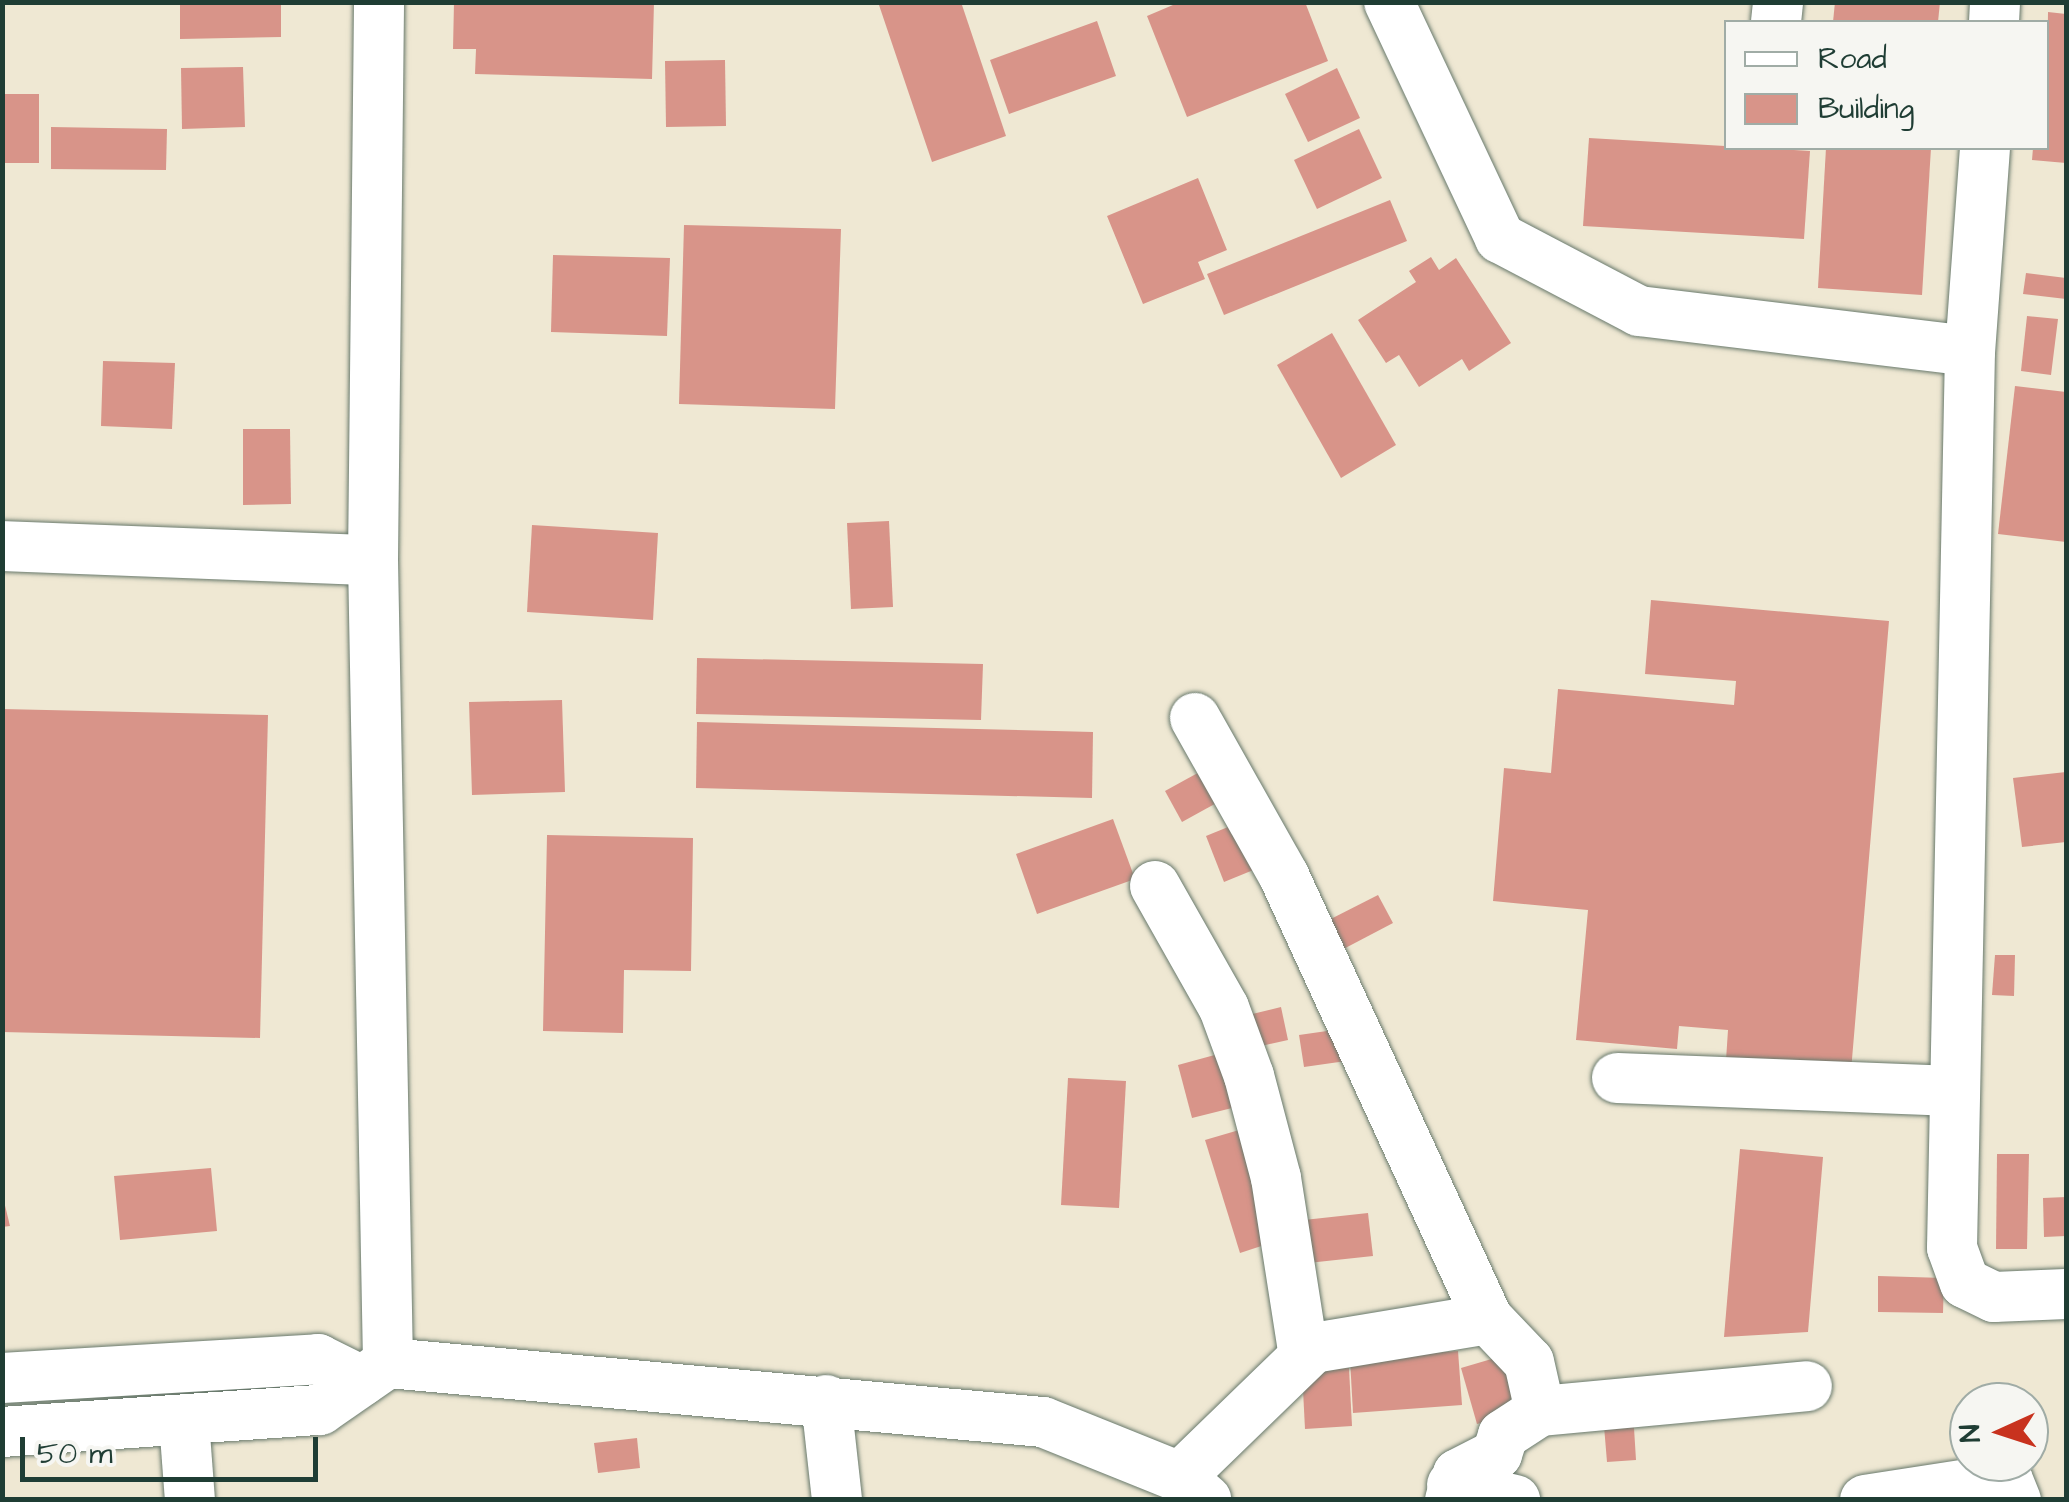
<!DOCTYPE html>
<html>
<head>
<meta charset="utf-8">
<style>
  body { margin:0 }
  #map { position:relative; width:2069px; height:1502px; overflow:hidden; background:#efe8d3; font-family:"Architects Daughter",sans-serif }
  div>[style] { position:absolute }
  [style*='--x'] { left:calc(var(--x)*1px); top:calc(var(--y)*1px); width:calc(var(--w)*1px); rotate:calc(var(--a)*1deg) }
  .building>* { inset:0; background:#d89489 }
  .roads { filter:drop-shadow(0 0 2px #68796c) drop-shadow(0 0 2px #68796c) }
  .minor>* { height:50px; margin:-25px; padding:0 25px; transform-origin:25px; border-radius:25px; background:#fff }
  span { translate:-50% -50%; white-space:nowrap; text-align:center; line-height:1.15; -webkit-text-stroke:10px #f6f6f2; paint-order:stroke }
  .frame { position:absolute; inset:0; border:5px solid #1f3d34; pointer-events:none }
  .legend { position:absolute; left:1724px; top:20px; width:325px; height:130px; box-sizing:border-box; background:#f6f6f2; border:2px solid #a0aca6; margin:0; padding:12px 18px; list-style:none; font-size:30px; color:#1f3d34 }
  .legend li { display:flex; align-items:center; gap:20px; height:50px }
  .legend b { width:50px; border:2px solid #a0aca6 }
  .north { position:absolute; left:1949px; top:1382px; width:100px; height:100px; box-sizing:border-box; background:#f6f6f2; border:2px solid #a0aca6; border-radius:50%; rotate:267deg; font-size:28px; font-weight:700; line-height:40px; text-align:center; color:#1f3d34 }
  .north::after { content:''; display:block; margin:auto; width:35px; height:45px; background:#c8321e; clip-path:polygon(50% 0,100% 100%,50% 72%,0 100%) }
  .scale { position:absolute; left:20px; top:1437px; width:298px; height:45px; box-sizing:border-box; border:5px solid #1f3d34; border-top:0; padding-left:12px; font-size:30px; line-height:35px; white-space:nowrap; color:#1f3d34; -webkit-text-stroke:8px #f6f6f2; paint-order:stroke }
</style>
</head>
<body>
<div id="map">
  <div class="building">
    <i style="clip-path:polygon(180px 2px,281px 2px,281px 37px,180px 39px)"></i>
    <i style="clip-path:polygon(454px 2px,654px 2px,652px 79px,475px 74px,476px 49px,453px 49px)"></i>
    <i style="clip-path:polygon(878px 2px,961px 2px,1006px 136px,932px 162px)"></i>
    <i style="clip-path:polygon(1180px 2px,1305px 2px,1328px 61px,1187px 117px,1147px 16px)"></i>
    <i style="clip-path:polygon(1835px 2px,1940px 2px,1938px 22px,1833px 22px)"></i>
    <i style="clip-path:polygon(2048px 12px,2066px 14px,2066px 163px,2032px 160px,2033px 148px,2046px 148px)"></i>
    <i style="clip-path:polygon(1097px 21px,1116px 76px,1009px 114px,990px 60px)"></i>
    <i style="clip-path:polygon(725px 60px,726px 126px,666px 127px,665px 61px)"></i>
    <i style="clip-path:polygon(243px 67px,245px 127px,182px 129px,181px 68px)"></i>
    <i style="clip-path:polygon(1337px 68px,1360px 118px,1308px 142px,1285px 94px)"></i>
    <i style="clip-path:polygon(2px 94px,39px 94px,39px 163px,2px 163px)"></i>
    <i style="clip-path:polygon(51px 127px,167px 129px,166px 170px,51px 169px)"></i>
    <i style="clip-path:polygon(1359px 129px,1382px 178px,1317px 209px,1294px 160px)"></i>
    <i style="clip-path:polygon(1589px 138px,1810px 151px,1804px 239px,1583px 226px)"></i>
    <i style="clip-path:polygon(1826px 148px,1931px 148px,1922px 295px,1818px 288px)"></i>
    <i style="clip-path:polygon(1198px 178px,1227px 250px,1198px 262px,1205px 279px,1143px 304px,1107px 216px)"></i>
    <i style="clip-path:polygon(1390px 200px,1407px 241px,1224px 315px,1207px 274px)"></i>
    <i style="clip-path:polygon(684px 225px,841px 229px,835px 409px,679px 404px)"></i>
    <i style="clip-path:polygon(553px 255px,670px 258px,667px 336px,551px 332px)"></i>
    <i style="clip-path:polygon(1431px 257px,1439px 270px,1456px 258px,1511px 343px,1469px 371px,1462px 359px,1419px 387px,1399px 355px,1386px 363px,1358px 320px,1416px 282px,1409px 271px)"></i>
    <i style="clip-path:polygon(2026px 273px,2066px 278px,2066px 299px,2023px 294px)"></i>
    <i style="clip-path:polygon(2027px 316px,2058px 319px,2051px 375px,2021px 371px)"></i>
    <i style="clip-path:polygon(1332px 333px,1396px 445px,1341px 478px,1277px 365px)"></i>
    <i style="clip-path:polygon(103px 361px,175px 363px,172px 429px,101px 426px)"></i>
    <i style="clip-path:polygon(2015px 386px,2066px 392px,2066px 542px,1998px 534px)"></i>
    <i style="clip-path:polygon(243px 429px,290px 429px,291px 504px,243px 505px)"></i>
    <i style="clip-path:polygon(889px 521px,893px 607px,851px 609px,847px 523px)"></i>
    <i style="clip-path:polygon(532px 525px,658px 533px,653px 620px,527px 612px)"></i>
    <i style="clip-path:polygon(1651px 600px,1889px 621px,1851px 1071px,1726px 1060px,1728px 1030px,1679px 1026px,1677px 1049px,1576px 1040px,1588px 910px,1493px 901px,1504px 768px,1551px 773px,1558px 689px,1734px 705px,1736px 681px,1645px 674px)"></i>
    <i style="clip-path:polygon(697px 658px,983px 664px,981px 720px,696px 714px)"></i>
    <i style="clip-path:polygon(562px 700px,565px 792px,472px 795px,469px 702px)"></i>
    <i style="clip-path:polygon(2px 709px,268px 715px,260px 1038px,2px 1032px)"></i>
    <i style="clip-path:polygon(697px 722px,1093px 732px,1092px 798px,696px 788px)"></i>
    <i style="clip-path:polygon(1214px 764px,1231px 795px,1182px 822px,1165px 791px)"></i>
    <i style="clip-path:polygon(2066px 772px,2066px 842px,2022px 847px,2013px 778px)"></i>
    <i style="clip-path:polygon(1250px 818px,1268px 864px,1224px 882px,1206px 836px)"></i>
    <i style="clip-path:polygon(1113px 819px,1135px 879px,1037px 914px,1016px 854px)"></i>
    <i style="clip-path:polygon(547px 835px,693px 838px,691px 971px,624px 970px,623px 1033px,543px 1031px)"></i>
    <i style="clip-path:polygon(1378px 895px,1393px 923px,1332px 955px,1317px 926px)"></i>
    <i style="clip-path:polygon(1995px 955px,2015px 955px,2014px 996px,1992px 995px)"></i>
    <i style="clip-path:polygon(1281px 1007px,1288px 1040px,1248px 1049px,1240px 1017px)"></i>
    <i style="clip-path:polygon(1341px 1029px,1346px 1061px,1304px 1067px,1299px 1035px)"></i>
    <i style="clip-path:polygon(1222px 1053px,1236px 1107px,1192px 1118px,1178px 1065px)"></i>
    <i style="clip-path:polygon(1068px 1078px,1126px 1081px,1119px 1208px,1061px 1205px)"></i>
    <i style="clip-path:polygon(1246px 1128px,1280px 1240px,1240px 1253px,1205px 1140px)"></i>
    <i style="clip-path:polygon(1740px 1149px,1823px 1157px,1808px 1332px,1724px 1337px)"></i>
    <i style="clip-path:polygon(1997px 1154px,2029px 1154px,2027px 1249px,1996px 1249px)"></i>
    <i style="clip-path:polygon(211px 1168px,217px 1231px,120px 1240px,114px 1176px)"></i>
    <i style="clip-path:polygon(2px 1193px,10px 1226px,2px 1227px)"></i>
    <i style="clip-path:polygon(2066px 1197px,2066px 1236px,2044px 1237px,2043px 1198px)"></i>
    <i style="clip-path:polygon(1368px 1213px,1373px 1256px,1308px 1263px,1304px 1220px)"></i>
    <i style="clip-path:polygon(1878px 1276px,1944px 1278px,1943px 1313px,1878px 1312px)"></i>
    <i style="clip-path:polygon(1458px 1351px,1462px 1405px,1353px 1413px,1350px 1359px)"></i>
    <i style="clip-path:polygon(1512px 1353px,1528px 1410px,1477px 1424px,1461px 1368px)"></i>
    <i style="clip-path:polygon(1349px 1368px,1352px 1426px,1305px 1429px,1302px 1370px)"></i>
    <i style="clip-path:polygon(1633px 1412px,1636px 1460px,1607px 1462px,1603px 1414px)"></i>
    <i style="clip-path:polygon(637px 1438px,640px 1468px,598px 1473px,594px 1443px)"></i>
  </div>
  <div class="roads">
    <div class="minor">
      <i style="--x:1389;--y:2;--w:261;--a:64.8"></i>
      <i style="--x:1500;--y:238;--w:157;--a:27.7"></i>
      <i style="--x:1639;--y:311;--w:333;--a:6.9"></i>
      <i style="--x:1776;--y:22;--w:20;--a:-84"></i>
      <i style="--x:1994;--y:22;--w:20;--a:-87"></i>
      <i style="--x:1985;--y:148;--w:204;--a:94.2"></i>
      <i style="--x:1970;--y:351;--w:897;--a:91.15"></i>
      <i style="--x:1952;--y:1248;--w:37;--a:70"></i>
      <i style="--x:1965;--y:1283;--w:32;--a:26"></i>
      <i style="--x:1994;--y:1297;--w:72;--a:-2.4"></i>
      <i style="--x:2;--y:546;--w:371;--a:2.2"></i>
      <i style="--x:1195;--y:718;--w:181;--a:60.6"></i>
      <i style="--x:1284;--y:876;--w:488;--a:65.3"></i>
      <i style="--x:1488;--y:1319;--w:59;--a:46.4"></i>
      <i style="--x:1529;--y:1362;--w:50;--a:77.3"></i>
      <i style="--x:1540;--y:1411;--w:268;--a:-5.3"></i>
      <i style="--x:1155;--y:886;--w:140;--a:60.5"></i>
      <i style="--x:1224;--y:1008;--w:72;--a:69.8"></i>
      <i style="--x:1249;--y:1076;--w:106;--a:75.2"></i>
      <i style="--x:1276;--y:1178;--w:180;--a:81.1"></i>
      <i style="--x:1617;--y:1078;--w:338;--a:2.2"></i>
      <i style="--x:388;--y:1363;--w:658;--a:5.15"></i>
      <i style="--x:1043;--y:1422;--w:148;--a:21.9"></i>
      <i style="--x:1180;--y:1477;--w:35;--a:41"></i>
      <i style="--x:2;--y:1378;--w:317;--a:-3.4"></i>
      <i style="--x:318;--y:1359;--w:49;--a:26.6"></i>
      <i style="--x:826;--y:1400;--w:101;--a:83.7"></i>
      <i style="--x:184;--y:1421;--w:79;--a:85.7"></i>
      <i style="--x:2;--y:1432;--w:319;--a:-4"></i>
      <i style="--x:320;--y:1410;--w:83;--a:-34.7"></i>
      <i style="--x:388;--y:1363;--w:803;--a:-91.07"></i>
      <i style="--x:373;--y:560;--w:558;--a:-89.38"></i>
      <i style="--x:1180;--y:1477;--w:185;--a:-44.1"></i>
      <i style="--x:1313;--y:1348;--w:177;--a:-9.4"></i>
      <i style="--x:1452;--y:1485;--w:65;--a:13.4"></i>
      <i style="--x:1450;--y:1500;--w:27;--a:-73"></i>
      <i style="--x:1458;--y:1474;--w:44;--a:-27.1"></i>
      <i style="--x:1497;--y:1454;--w:20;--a:-72"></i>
      <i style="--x:1503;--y:1435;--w:44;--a:-33"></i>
      <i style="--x:1865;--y:1500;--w:144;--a:-8.8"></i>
      <i style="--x:2007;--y:1478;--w:24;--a:68"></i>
    </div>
  </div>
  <div class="frame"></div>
  <ul class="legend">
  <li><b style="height:12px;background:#fff"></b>Road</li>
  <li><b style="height:28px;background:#d89489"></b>Building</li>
  </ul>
  <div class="north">N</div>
  <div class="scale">50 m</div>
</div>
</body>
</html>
